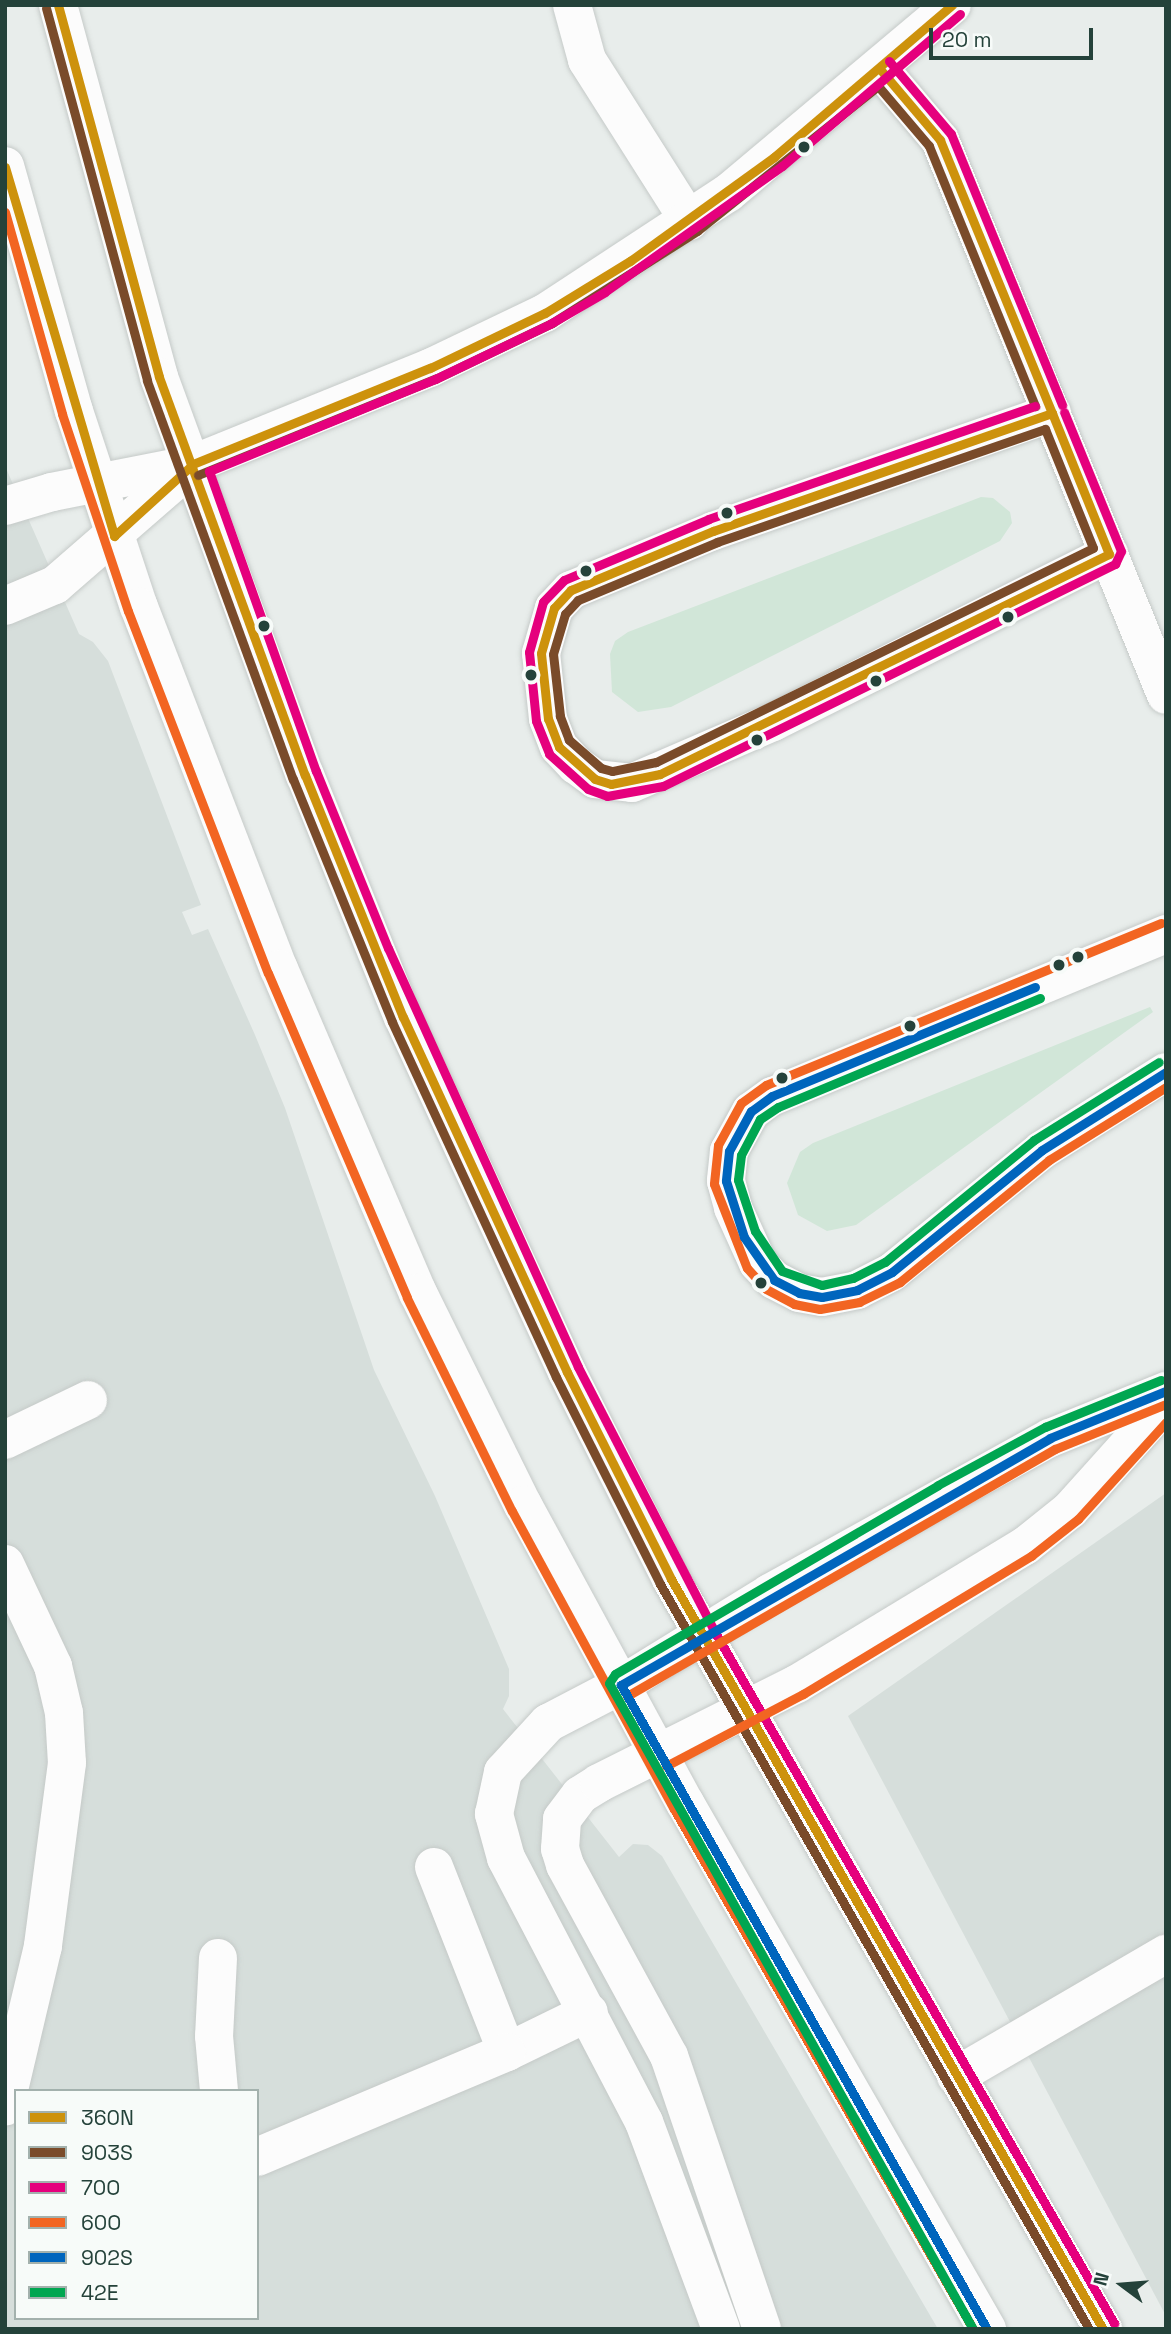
<!DOCTYPE html>
<html>
<head>
<meta charset="utf-8">
<style>
  body { margin:0 }
  #map { position:relative; width:1171px; height:2334px; overflow:hidden; background:#e8edeb; font-family:"Space Grotesk",sans-serif }
  div>[style] { position:absolute }
  [style*='--x'] { left:calc(var(--x)*1px); top:calc(var(--y)*1px); width:calc(var(--w)*1px); rotate:calc(var(--a)*1deg) }
  .built>* { inset:0; background:#d6dedb }
  .green>* { inset:0; background:#d1e6d8 }
  .roads { filter:drop-shadow(0 0 2px #c5cac8) drop-shadow(0 0 2px #c5cac8) }
  .minor>* { height:38px; margin:-19px; padding:0 19px; transform-origin:19px; border-radius:19px; background:#fcfcfc }
  .bus-1>* { height:9px; margin:-4.5px; padding:0 4.5px; transform-origin:4.5px; border-radius:4.5px; background:#cd920c }
  .bus-2>* { height:9px; margin:-4.5px; padding:0 4.5px; transform-origin:4.5px; border-radius:4.5px; background:#7a4b2a }
  .bus-3>* { height:9px; margin:-4.5px; padding:0 4.5px; transform-origin:4.5px; border-radius:4.5px; background:#e5007d }
  .bus-4>* { height:9px; margin:-4.5px; padding:0 4.5px; transform-origin:4.5px; border-radius:4.5px; background:#f26522 }
  .bus-5>* { height:9px; margin:-4.5px; padding:0 4.5px; transform-origin:4.5px; border-radius:4.5px; background:#0065bd }
  .bus-6>* { height:9px; margin:-4.5px; padding:0 4.5px; transform-origin:4.5px; border-radius:4.5px; background:#00a651 }
  .dots>* { width:19px; height:19px; translate:-50% -50%; box-sizing:border-box; border:4px solid #f7fbf9; border-radius:50% }
  span { translate:-50% -50%; white-space:nowrap; text-align:center; line-height:1.15; -webkit-text-stroke:7px #f7fbf9; paint-order:stroke }
  .frame { position:absolute; inset:0; border:7px solid #24423a; pointer-events:none }
  .legend { position:absolute; left:14px; top:2089px; width:245px; height:231px; box-sizing:border-box; background:#f7fbf9; border:2px solid #a3b1ad; margin:0; padding:9px 12px; list-style:none; font-size:21px; color:#24423a }
  .legend li { display:flex; align-items:center; gap:14px; height:35px }
  .legend b { width:35px; border:2px solid #a3b1ad }
  .north { position:absolute; left:1087px; top:2250px; width:70px; height:70px; -webkit-text-stroke:5px #f7fbf9; paint-order:stroke; rotate:286deg; font-size:19px; font-weight:700; line-height:28px; text-align:center; color:#24423a }
  .north::after { content:''; display:block; margin:auto; width:24px; height:32px; background:#24423a; clip-path:polygon(50% 0,100% 100%,50% 72%,0 100%) }
  .scale { position:absolute; left:929px; top:28px; width:164px; height:32px; box-sizing:border-box; border:4px solid #24423a; border-top:0; padding-left:9px; font-size:21px; line-height:24px; white-space:nowrap; color:#24423a; -webkit-text-stroke:5px #f7fbf9; paint-order:stroke }
</style>
</head>
<body>
<div id="map">
  <div class="built">
    <i style="clip-path:polygon(evenodd,5px 466px,79px 634px,93px 642px,108px 661px,201px 905px,182px 912px,192px 935px,208px 929px,255px 1035px,285px 1108px,374px 1370px,435px 1496px,509px 1669px,509px 1696px,503px 1709px,619px 1857px,633px 1844px,648px 1845px,662px 1856px,938px 2329px,5px 2329px,5px 466px,16px 2091px,257px 2091px,257px 2318px,16px 2318px,16px 2091px)"></i>
    <i style="clip-path:polygon(1166px 1493px,1166px 2316px,848px 1716px)"></i>
  </div>
  <div class="green">
    <i style="clip-path:polygon(981px 497px,993px 498px,1010px 512px,1012px 523px,1000px 541px,671px 707px,638px 712px,612px 692px,610px 654px,615px 641px,628px 632px)"></i>
    <i style="clip-path:polygon(1150px 1007px,1153px 1012px,856px 1225px,827px 1231px,798px 1215px,787px 1183px,800px 1152px,813px 1143px)"></i>
  </div>
  <div class="roads">
    <div class="minor">
      <i style="--x:58;--y:5;--w:385;--a:74.8"></i>
      <i style="--x:159;--y:377;--w:424;--a:69.9"></i>
      <i style="--x:305;--y:775;--w:261;--a:68"></i>
      <i style="--x:403;--y:1017;--w:391;--a:65.2"></i>
      <i style="--x:567;--y:1372;--w:232;--a:63.3"></i>
      <i style="--x:671;--y:1579;--w:866;--a:60.06"></i>
      <i style="--x:572;--y:5;--w:57;--a:74.7"></i>
      <i style="--x:587;--y:60;--w:191;--a:57.6"></i>
      <i style="--x:880;--y:69;--w:93;--a:49.8"></i>
      <i style="--x:940;--y:140;--w:599;--a:67.84"></i>
      <i style="--x:5;--y:166;--w:255;--a:74.3"></i>
      <i style="--x:74;--y:411;--w:206;--a:71.7"></i>
      <i style="--x:139;--y:607;--w:388;--a:68.9"></i>
      <i style="--x:279;--y:969;--w:353;--a:66.8"></i>
      <i style="--x:418;--y:1293;--w:237;--a:63.7"></i>
      <i style="--x:523;--y:1505;--w:339;--a:61.5"></i>
      <i style="--x:685;--y:1803;--w:607;--a:60.14"></i>
      <i style="--x:1052;--y:413;--w:359;--a:160.8"></i>
      <i style="--x:713;--y:531;--w:154;--a:157.4"></i>
      <i style="--x:571;--y:590;--w:25;--a:133"></i>
      <i style="--x:554;--y:608;--w:47;--a:106.1"></i>
      <i style="--x:541;--y:653;--w:66;--a:83.9"></i>
      <i style="--x:548;--y:719;--w:30;--a:69"></i>
      <i style="--x:559;--y:747;--w:25;--a:47"></i>
      <i style="--x:576;--y:765;--w:24;--a:36"></i>
      <i style="--x:595;--y:779;--w:37;--a:6"></i>
      <i style="--x:632;--y:783;--w:154;--a:-23.4"></i>
      <i style="--x:773;--y:722;--w:376;--a:-26.6"></i>
      <i style="--x:5;--y:506;--w:49;--a:-16.6"></i>
      <i style="--x:52;--y:492;--w:144;--a:-11.2"></i>
      <i style="--x:193;--y:464;--w:256;--a:-22.1"></i>
      <i style="--x:430;--y:368;--w:127;--a:-25.6"></i>
      <i style="--x:545;--y:313;--w:219;--a:-33.3"></i>
      <i style="--x:728;--y:193;--w:292;--a:-40"></i>
      <i style="--x:5;--y:606;--w:54;--a:-22.8"></i>
      <i style="--x:55;--y:585;--w:181;--a:-41"></i>
      <i style="--x:1166;--y:934;--w:426;--a:157.6"></i>
      <i style="--x:772;--y:1096;--w:26;--a:144"></i>
      <i style="--x:751;--y:1111;--w:46;--a:118.8"></i>
      <i style="--x:729;--y:1151;--w:30;--a:96"></i>
      <i style="--x:726;--y:1181;--w:28;--a:75"></i>
      <i style="--x:733;--y:1208;--w:60;--a:65.6"></i>
      <i style="--x:758;--y:1263;--w:23;--a:47"></i>
      <i style="--x:774;--y:1280;--w:28;--a:27"></i>
      <i style="--x:799;--y:1293;--w:23;--a:10"></i>
      <i style="--x:822;--y:1297;--w:36;--a:-11"></i>
      <i style="--x:857;--y:1290;--w:39;--a:-27"></i>
      <i style="--x:892;--y:1272;--w:193;--a:-39.1"></i>
      <i style="--x:1042;--y:1150;--w:146;--a:-32.2"></i>
      <i style="--x:5;--y:1440;--w:92;--a:-25.7"></i>
      <i style="--x:5;--y:1564;--w:113;--a:64.8"></i>
      <i style="--x:53;--y:1666;--w:48;--a:76.8"></i>
      <i style="--x:64;--y:1713;--w:50;--a:86.6"></i>
      <i style="--x:67;--y:1763;--w:185;--a:97.5"></i>
      <i style="--x:43;--y:1946;--w:165;--a:103.3"></i>
      <i style="--x:434;--y:1867;--w:199;--a:68.5"></i>
      <i style="--x:507;--y:2052;--w:91;--a:-26"></i>
      <i style="--x:218;--y:1958;--w:78;--a:92.9"></i>
      <i style="--x:214;--y:2036;--w:55;--a:84.8"></i>
      <i style="--x:956;--y:2076;--w:243;--a:-30.2"></i>
      <i style="--x:257;--y:2157;--w:271;--a:-22.8"></i>
      <i style="--x:721;--y:2329;--w:221;--a:-110.4"></i>
      <i style="--x:644;--y:2122;--w:298;--a:-117.6"></i>
      <i style="--x:506;--y:1858;--w:46;--a:-105.3"></i>
      <i style="--x:494;--y:1814;--w:43;--a:-77.9"></i>
      <i style="--x:503;--y:1772;--w:67;--a:-47.4"></i>
      <i style="--x:548;--y:1723;--w:82;--a:-27.5"></i>
      <i style="--x:621;--y:1685;--w:175;--a:-31.7"></i>
      <i style="--x:770;--y:1593;--w:320;--a:-29"></i>
      <i style="--x:1050;--y:1438;--w:125;--a:-22.1"></i>
      <i style="--x:762;--y:2329;--w:288;--a:-108.8"></i>
      <i style="--x:669;--y:2056;--w:217;--a:-118.6"></i>
      <i style="--x:565;--y:1865;--w:17;--a:-107"></i>
      <i style="--x:560;--y:1849;--w:30;--a:-86"></i>
      <i style="--x:562;--y:1819;--w:30;--a:-53"></i>
      <i style="--x:580;--y:1795;--w:22;--a:-32"></i>
      <i style="--x:599;--y:1783;--w:221;--a:-26.6"></i>
      <i style="--x:797;--y:1684;--w:267;--a:-31.2"></i>
      <i style="--x:1025;--y:1546;--w:58;--a:-38.7"></i>
      <i style="--x:1070;--y:1510;--w:144;--a:-48.1"></i>
    </div>
  </div>
  <div class="bus-1">
    <i style="--x:58;--y:5;--w:385;--a:74.8"></i>
    <i style="--x:159;--y:377;--w:424;--a:69.9"></i>
    <i style="--x:305;--y:775;--w:261;--a:68"></i>
    <i style="--x:403;--y:1017;--w:391;--a:65.2"></i>
    <i style="--x:567;--y:1372;--w:232;--a:63.3"></i>
    <i style="--x:671;--y:1579;--w:866;--a:60.06"></i>
    <i style="--x:880;--y:69;--w:93;--a:49.8"></i>
    <i style="--x:940;--y:140;--w:295;--a:67.7"></i>
    <i style="--x:5;--y:167;--w:385;--a:73.5"></i>
    <i style="--x:114;--y:536;--w:107;--a:-42.3"></i>
    <i style="--x:193;--y:464;--w:256;--a:-22.1"></i>
    <i style="--x:430;--y:368;--w:127;--a:-25.6"></i>
    <i style="--x:545;--y:313;--w:100;--a:-31.5"></i>
    <i style="--x:630;--y:261;--w:178;--a:-35.8"></i>
    <i style="--x:774;--y:157;--w:234;--a:-40.5"></i>
    <i style="--x:1052;--y:413;--w:152;--a:68"></i>
    <i style="--x:1109;--y:554;--w:500;--a:153.9"></i>
    <i style="--x:660;--y:774;--w:50;--a:168.5"></i>
    <i style="--x:611;--y:784;--w:17;--a:-163"></i>
    <i style="--x:595;--y:779;--w:48;--a:-138.4"></i>
    <i style="--x:559;--y:747;--w:30;--a:-111"></i>
    <i style="--x:548;--y:719;--w:66;--a:-96.1"></i>
    <i style="--x:541;--y:653;--w:47;--a:-73.9"></i>
    <i style="--x:554;--y:608;--w:25;--a:-47"></i>
    <i style="--x:571;--y:590;--w:154;--a:-22.6"></i>
    <i style="--x:713;--y:531;--w:359;--a:-19.2"></i>
  </div>
  <div class="bus-2">
    <i style="--x:46;--y:8;--w:386;--a:74.8"></i>
    <i style="--x:147;--y:381;--w:424;--a:69.9"></i>
    <i style="--x:293;--y:779;--w:262;--a:67.8"></i>
    <i style="--x:392;--y:1022;--w:391;--a:65.2"></i>
    <i style="--x:556;--y:1377;--w:232;--a:63.3"></i>
    <i style="--x:660;--y:1584;--w:860;--a:60.06"></i>
    <i style="--x:1045;--y:429;--w:128;--a:68"></i>
    <i style="--x:1093;--y:548;--w:487;--a:153.9"></i>
    <i style="--x:656;--y:762;--w:45;--a:168.4"></i>
    <i style="--x:612;--y:771;--w:11;--a:-165"></i>
    <i style="--x:601;--y:768;--w:43;--a:-138.8"></i>
    <i style="--x:569;--y:740;--w:26;--a:-111"></i>
    <i style="--x:560;--y:716;--w:62;--a:-96.4"></i>
    <i style="--x:553;--y:654;--w:42;--a:-73.3"></i>
    <i style="--x:565;--y:614;--w:19;--a:-47"></i>
    <i style="--x:578;--y:600;--w:151;--a:-22.6"></i>
    <i style="--x:717;--y:542;--w:347;--a:-19"></i>
    <i style="--x:198;--y:475;--w:256;--a:-22.1"></i>
    <i style="--x:435;--y:379;--w:130;--a:-25.6"></i>
    <i style="--x:552;--y:323;--w:172;--a:-32.4"></i>
    <i style="--x:697;--y:231;--w:232;--a:-38.7"></i>
    <i style="--x:878;--y:86;--w:79;--a:49.6"></i>
    <i style="--x:929;--y:146;--w:281;--a:67.8"></i>
  </div>
  <div class="bus-3">
    <i style="--x:960;--y:14;--w:234;--a:139.5"></i>
    <i style="--x:782;--y:166;--w:217;--a:144.6"></i>
    <i style="--x:605;--y:292;--w:64;--a:149.8"></i>
    <i style="--x:550;--y:324;--w:127;--a:154.4"></i>
    <i style="--x:435;--y:379;--w:244;--a:157.8"></i>
    <i style="--x:209;--y:471;--w:319;--a:70.4"></i>
    <i style="--x:316;--y:771;--w:191;--a:67.9"></i>
    <i style="--x:388;--y:948;--w:460;--a:65.6"></i>
    <i style="--x:578;--y:1367;--w:295;--a:62.7"></i>
    <i style="--x:713;--y:1629;--w:802;--a:59.98"></i>
    <i style="--x:889;--y:61;--w:96;--a:49.7"></i>
    <i style="--x:951;--y:134;--w:293;--a:67.7"></i>
    <i style="--x:1035;--y:406;--w:345;--a:160.9"></i>
    <i style="--x:709;--y:519;--w:157;--a:157.2"></i>
    <i style="--x:564;--y:580;--w:30;--a:134"></i>
    <i style="--x:543;--y:602;--w:52;--a:105.6"></i>
    <i style="--x:529;--y:652;--w:69;--a:84.2"></i>
    <i style="--x:536;--y:721;--w:35;--a:68"></i>
    <i style="--x:549;--y:754;--w:52;--a:41.9"></i>
    <i style="--x:588;--y:789;--w:20;--a:20"></i>
    <i style="--x:607;--y:796;--w:57;--a:-10.1"></i>
    <i style="--x:663;--y:786;--w:504;--a:-26.16"></i>
    <i style="--x:1115;--y:564;--w:14;--a:-65"></i>
    <i style="--x:1121;--y:551;--w:150;--a:-112.3"></i>
  </div>
  <div class="bus-4">
    <i style="--x:5;--y:212;--w:210;--a:74.2"></i>
    <i style="--x:62;--y:414;--w:208;--a:71.5"></i>
    <i style="--x:128;--y:611;--w:388;--a:68.9"></i>
    <i style="--x:268;--y:973;--w:353;--a:66.8"></i>
    <i style="--x:407;--y:1298;--w:237;--a:63.8"></i>
    <i style="--x:512;--y:1511;--w:339;--a:61.5"></i>
    <i style="--x:674;--y:1809;--w:600;--a:60.1"></i>
    <i style="--x:1161;--y:923;--w:427;--a:157.7"></i>
    <i style="--x:766;--y:1085;--w:31;--a:144"></i>
    <i style="--x:741;--y:1103;--w:48;--a:118.7"></i>
    <i style="--x:718;--y:1145;--w:39;--a:96"></i>
    <i style="--x:714;--y:1184;--w:90;--a:68.6"></i>
    <i style="--x:747;--y:1268;--w:28;--a:48"></i>
    <i style="--x:766;--y:1289;--w:32;--a:28"></i>
    <i style="--x:794;--y:1304;--w:26;--a:11"></i>
    <i style="--x:820;--y:1309;--w:40;--a:-10"></i>
    <i style="--x:859;--y:1302;--w:46;--a:-26"></i>
    <i style="--x:900;--y:1282;--w:193;--a:-39.3"></i>
    <i style="--x:1049;--y:1160;--w:138;--a:-32"></i>
    <i style="--x:627;--y:1696;--w:494;--a:-30"></i>
    <i style="--x:1055;--y:1449;--w:120;--a:-22.1"></i>
    <i style="--x:666;--y:1766;--w:155;--a:-27.7"></i>
    <i style="--x:803;--y:1694;--w:267;--a:-31.2"></i>
    <i style="--x:1031;--y:1556;--w:60;--a:-38.2"></i>
    <i style="--x:1078;--y:1519;--w:131;--a:-47.8"></i>
  </div>
  <div class="bus-5">
    <i style="--x:1035;--y:987;--w:285;--a:157.5"></i>
    <i style="--x:772;--y:1096;--w:26;--a:144"></i>
    <i style="--x:751;--y:1111;--w:46;--a:118.8"></i>
    <i style="--x:729;--y:1151;--w:30;--a:96"></i>
    <i style="--x:726;--y:1181;--w:59;--a:72.2"></i>
    <i style="--x:744;--y:1237;--w:52;--a:55.1"></i>
    <i style="--x:774;--y:1280;--w:28;--a:27"></i>
    <i style="--x:799;--y:1293;--w:23;--a:10"></i>
    <i style="--x:822;--y:1297;--w:36;--a:-11"></i>
    <i style="--x:857;--y:1290;--w:39;--a:-27"></i>
    <i style="--x:892;--y:1272;--w:193;--a:-39.1"></i>
    <i style="--x:1042;--y:1150;--w:146;--a:-32.2"></i>
    <i style="--x:987;--y:2329;--w:741;--a:-119.61"></i>
    <i style="--x:621;--y:1685;--w:495;--a:-29.9"></i>
    <i style="--x:1050;--y:1438;--w:125;--a:-22.1"></i>
  </div>
  <div class="bus-6">
    <i style="--x:1040;--y:998;--w:284;--a:157.4"></i>
    <i style="--x:778;--y:1107;--w:22;--a:146"></i>
    <i style="--x:760;--y:1119;--w:41;--a:117.8"></i>
    <i style="--x:741;--y:1155;--w:25;--a:97"></i>
    <i style="--x:738;--y:1180;--w:54;--a:71.6"></i>
    <i style="--x:755;--y:1231;--w:48;--a:56"></i>
    <i style="--x:782;--y:1271;--w:42;--a:19.3"></i>
    <i style="--x:822;--y:1285;--w:32;--a:-13"></i>
    <i style="--x:853;--y:1278;--w:36;--a:-27"></i>
    <i style="--x:885;--y:1262;--w:193;--a:-39.3"></i>
    <i style="--x:1034;--y:1140;--w:147;--a:-32"></i>
    <i style="--x:973;--y:2329;--w:741;--a:-119.4"></i>
    <i style="--x:609;--y:1683;--w:11;--a:-56"></i>
    <i style="--x:615;--y:1674;--w:374;--a:-30.3"></i>
    <i style="--x:938;--y:1485;--w:122;--a:-28.5"></i>
    <i style="--x:1045;--y:1427;--w:125;--a:-22.1"></i>
  </div>
  <div class="dots">
    <i style="left:804px;top:147px;background:#24423a"></i>
    <i style="left:727px;top:513px;background:#24423a"></i>
    <i style="left:586px;top:571px;background:#24423a"></i>
    <i style="left:1008px;top:617px;background:#24423a"></i>
    <i style="left:264px;top:626px;background:#24423a"></i>
    <i style="left:531px;top:675px;background:#24423a"></i>
    <i style="left:876px;top:681px;background:#24423a"></i>
    <i style="left:757px;top:740px;background:#24423a"></i>
    <i style="left:1078px;top:957px;background:#24423a"></i>
    <i style="left:1059px;top:965px;background:#24423a"></i>
    <i style="left:910px;top:1026px;background:#24423a"></i>
    <i style="left:782px;top:1078px;background:#24423a"></i>
    <i style="left:761px;top:1283px;background:#24423a"></i>
  </div>
  <div class="frame"></div>
  <ul class="legend">
  <li><b style="height:9px;background:#cd920c"></b>360N</li>
  <li><b style="height:9px;background:#7a4b2a"></b>903S</li>
  <li><b style="height:9px;background:#e5007d"></b>70O</li>
  <li><b style="height:9px;background:#f26522"></b>60O</li>
  <li><b style="height:9px;background:#0065bd"></b>902S</li>
  <li><b style="height:9px;background:#00a651"></b>42E</li>
  </ul>
  <div class="north">N</div>
  <div class="scale">20 m</div>
</div>
</body>
</html>
